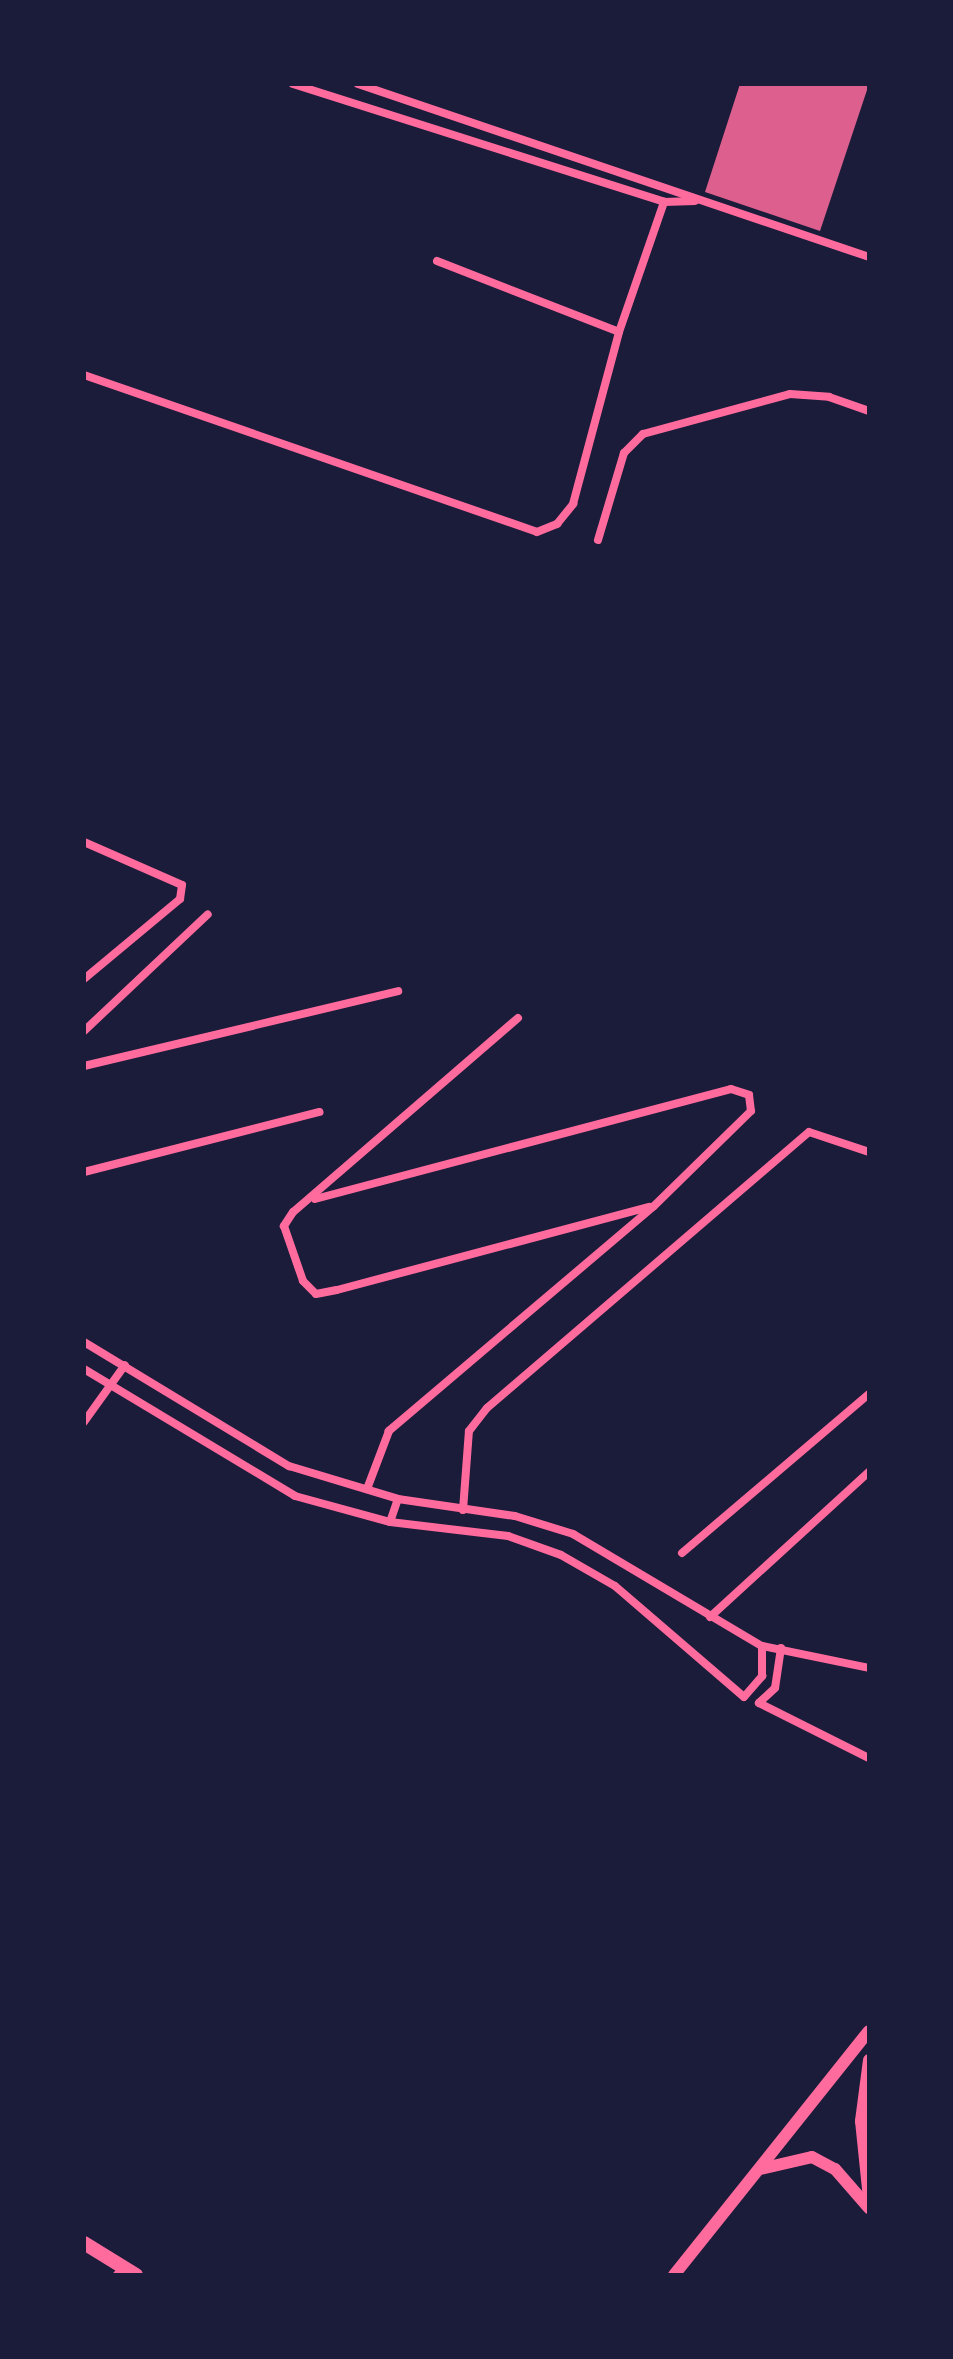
<!DOCTYPE html>
<html>
<head>
<meta charset="utf-8">
<style>
  body { margin:0 }
  #map { position:relative; width:953px; height:2359px; overflow:hidden; background:#1b1b3a; font-family:"DM Sans",sans-serif }
  div>[style] { position:absolute }
  [style*='--x'] { left:calc(var(--x)*1px); top:calc(var(--y)*1px); width:calc(var(--w)*1px); rotate:calc(var(--a)*1deg) }
  .building>* { inset:0; background:#dd5f8e }
  .service>* { height:5px; margin:-2.5px; padding:0 2.5px; transform-origin:2.5px; border-radius:2.5px; background:#ff6b9d }
  .minor>* { height:8px; margin:-4px; padding:0 4px; transform-origin:4px; border-radius:4px; background:#ff6b9d }
  .tertiary>* { height:12px; margin:-6px; padding:0 6px; transform-origin:6px; border-radius:6px; background:#ff6b9d }
  .primary>* { height:14px; margin:-7px; padding:0 7px; transform-origin:7px; border-radius:7px; background:#ff6b9d }
  span { translate:-50% -50%; white-space:nowrap; text-align:center; line-height:1.15; -webkit-text-stroke:6px #1b1b3a; paint-order:stroke }
  .frame { position:absolute; inset:0; border:86px solid #1b1b3a; pointer-events:none }
</style>
</head>
<body>
<div id="map">
  <div class="building">
    <i style="clip-path:polygon(740px 84px,869px 84px,820px 231px,705px 192px)"></i>
  </div>
  <div class="service">
    <i style="--x:114;--y:2275;--w:11;--a:-49"></i>
  </div>
  <div class="minor">
    <i style="--x:293;--y:84;--w:389;--a:17.6"></i>
    <i style="--x:664;--y:202;--w:31;--a:-2"></i>
    <i style="--x:358;--y:84;--w:539;--a:18.7"></i>
    <i style="--x:437;--y:261;--w:195;--a:21.3"></i>
    <i style="--x:84;--y:375;--w:479;--a:19.1"></i>
    <i style="--x:537;--y:532;--w:22;--a:-22"></i>
    <i style="--x:557;--y:524;--w:26;--a:-51"></i>
    <i style="--x:573;--y:504;--w:178;--a:-75"></i>
    <i style="--x:619;--y:332;--w:138;--a:-70.9"></i>
    <i style="--x:598;--y:540;--w:91;--a:-73.4"></i>
    <i style="--x:624;--y:453;--w:27;--a:-45"></i>
    <i style="--x:643;--y:434;--w:152;--a:-15.2"></i>
    <i style="--x:790;--y:394;--w:39;--a:4"></i>
    <i style="--x:829;--y:397;--w:42;--a:19.3"></i>
    <i style="--x:84;--y:842;--w:107;--a:23.7"></i>
    <i style="--x:182;--y:885;--w:14;--a:98"></i>
    <i style="--x:180;--y:899;--w:125;--a:140.2"></i>
    <i style="--x:518;--y:1018;--w:297;--a:139.2"></i>
    <i style="--x:293;--y:1212;--w:17;--a:123"></i>
    <i style="--x:284;--y:1226;--w:58;--a:70.9"></i>
    <i style="--x:303;--y:1281;--w:18;--a:45"></i>
    <i style="--x:316;--y:1294;--w:21;--a:-11"></i>
    <i style="--x:337;--y:1290;--w:323;--a:-14.9"></i>
    <i style="--x:84;--y:1031;--w:170;--a:-43.3"></i>
    <i style="--x:84;--y:1066;--w:323;--a:-13.4"></i>
    <i style="--x:84;--y:1172;--w:243;--a:-14.3"></i>
    <i style="--x:315;--y:1199;--w:430;--a:-14.8"></i>
    <i style="--x:731;--y:1089;--w:19;--a:18"></i>
    <i style="--x:749;--y:1095;--w:16;--a:83"></i>
    <i style="--x:751;--y:1111;--w:136;--a:135.6"></i>
    <i style="--x:654;--y:1206;--w:348;--a:139.7"></i>
    <i style="--x:389;--y:1431;--w:62;--a:110.8"></i>
    <i style="--x:84;--y:1342;--w:240;--a:31.2"></i>
    <i style="--x:289;--y:1466;--w:114;--a:16.8"></i>
    <i style="--x:398;--y:1499;--w:118;--a:8.3"></i>
    <i style="--x:515;--y:1516;--w:61;--a:17.2"></i>
    <i style="--x:573;--y:1534;--w:220;--a:30.7"></i>
    <i style="--x:762;--y:1646;--w:109;--a:11.6"></i>
    <i style="--x:84;--y:1369;--w:246;--a:31"></i>
    <i style="--x:295;--y:1496;--w:98;--a:15.3"></i>
    <i style="--x:390;--y:1522;--w:119;--a:6.8"></i>
    <i style="--x:508;--y:1536;--w:56;--a:19.7"></i>
    <i style="--x:561;--y:1555;--w:62;--a:29.9"></i>
    <i style="--x:615;--y:1586;--w:170;--a:40.7"></i>
    <i style="--x:744;--y:1697;--w:28;--a:-49"></i>
    <i style="--x:762;--y:1676;--w:30;--a:-90"></i>
    <i style="--x:84;--y:1422;--w:70;--a:-54.3"></i>
    <i style="--x:463;--y:1510;--w:79;--a:-85.7"></i>
    <i style="--x:469;--y:1431;--w:29;--a:-52"></i>
    <i style="--x:487;--y:1408;--w:424;--a:-40.6"></i>
    <i style="--x:809;--y:1132;--w:63;--a:18.4"></i>
    <i style="--x:390;--y:1522;--w:24;--a:-71"></i>
    <i style="--x:682;--y:1553;--w:245;--a:-40.4"></i>
    <i style="--x:710;--y:1617;--w:215;--a:-42.4"></i>
    <i style="--x:781;--y:1648;--w:40;--a:98.5"></i>
    <i style="--x:775;--y:1688;--w:22;--a:137"></i>
    <i style="--x:759;--y:1703;--w:123;--a:26.6"></i>
  </div>
  <div class="tertiary">
    <i style="--x:869;--y:2060;--w:62;--a:97.5"></i>
    <i style="--x:861;--y:2121;--w:78;--a:84.1"></i>
    <i style="--x:760;--y:2169;--w:53;--a:-13"></i>
    <i style="--x:812;--y:2157;--w:26;--a:28"></i>
    <i style="--x:835;--y:2169;--w:52;--a:48.9"></i>
    <i style="--x:674;--y:2275;--w:312;--a:-51.4"></i>
  </div>
  <div class="primary">
    <i style="--x:84;--y:2243;--w:61;--a:31.6"></i>
  </div>
  <div class="frame"></div>
</div>
</body>
</html>
